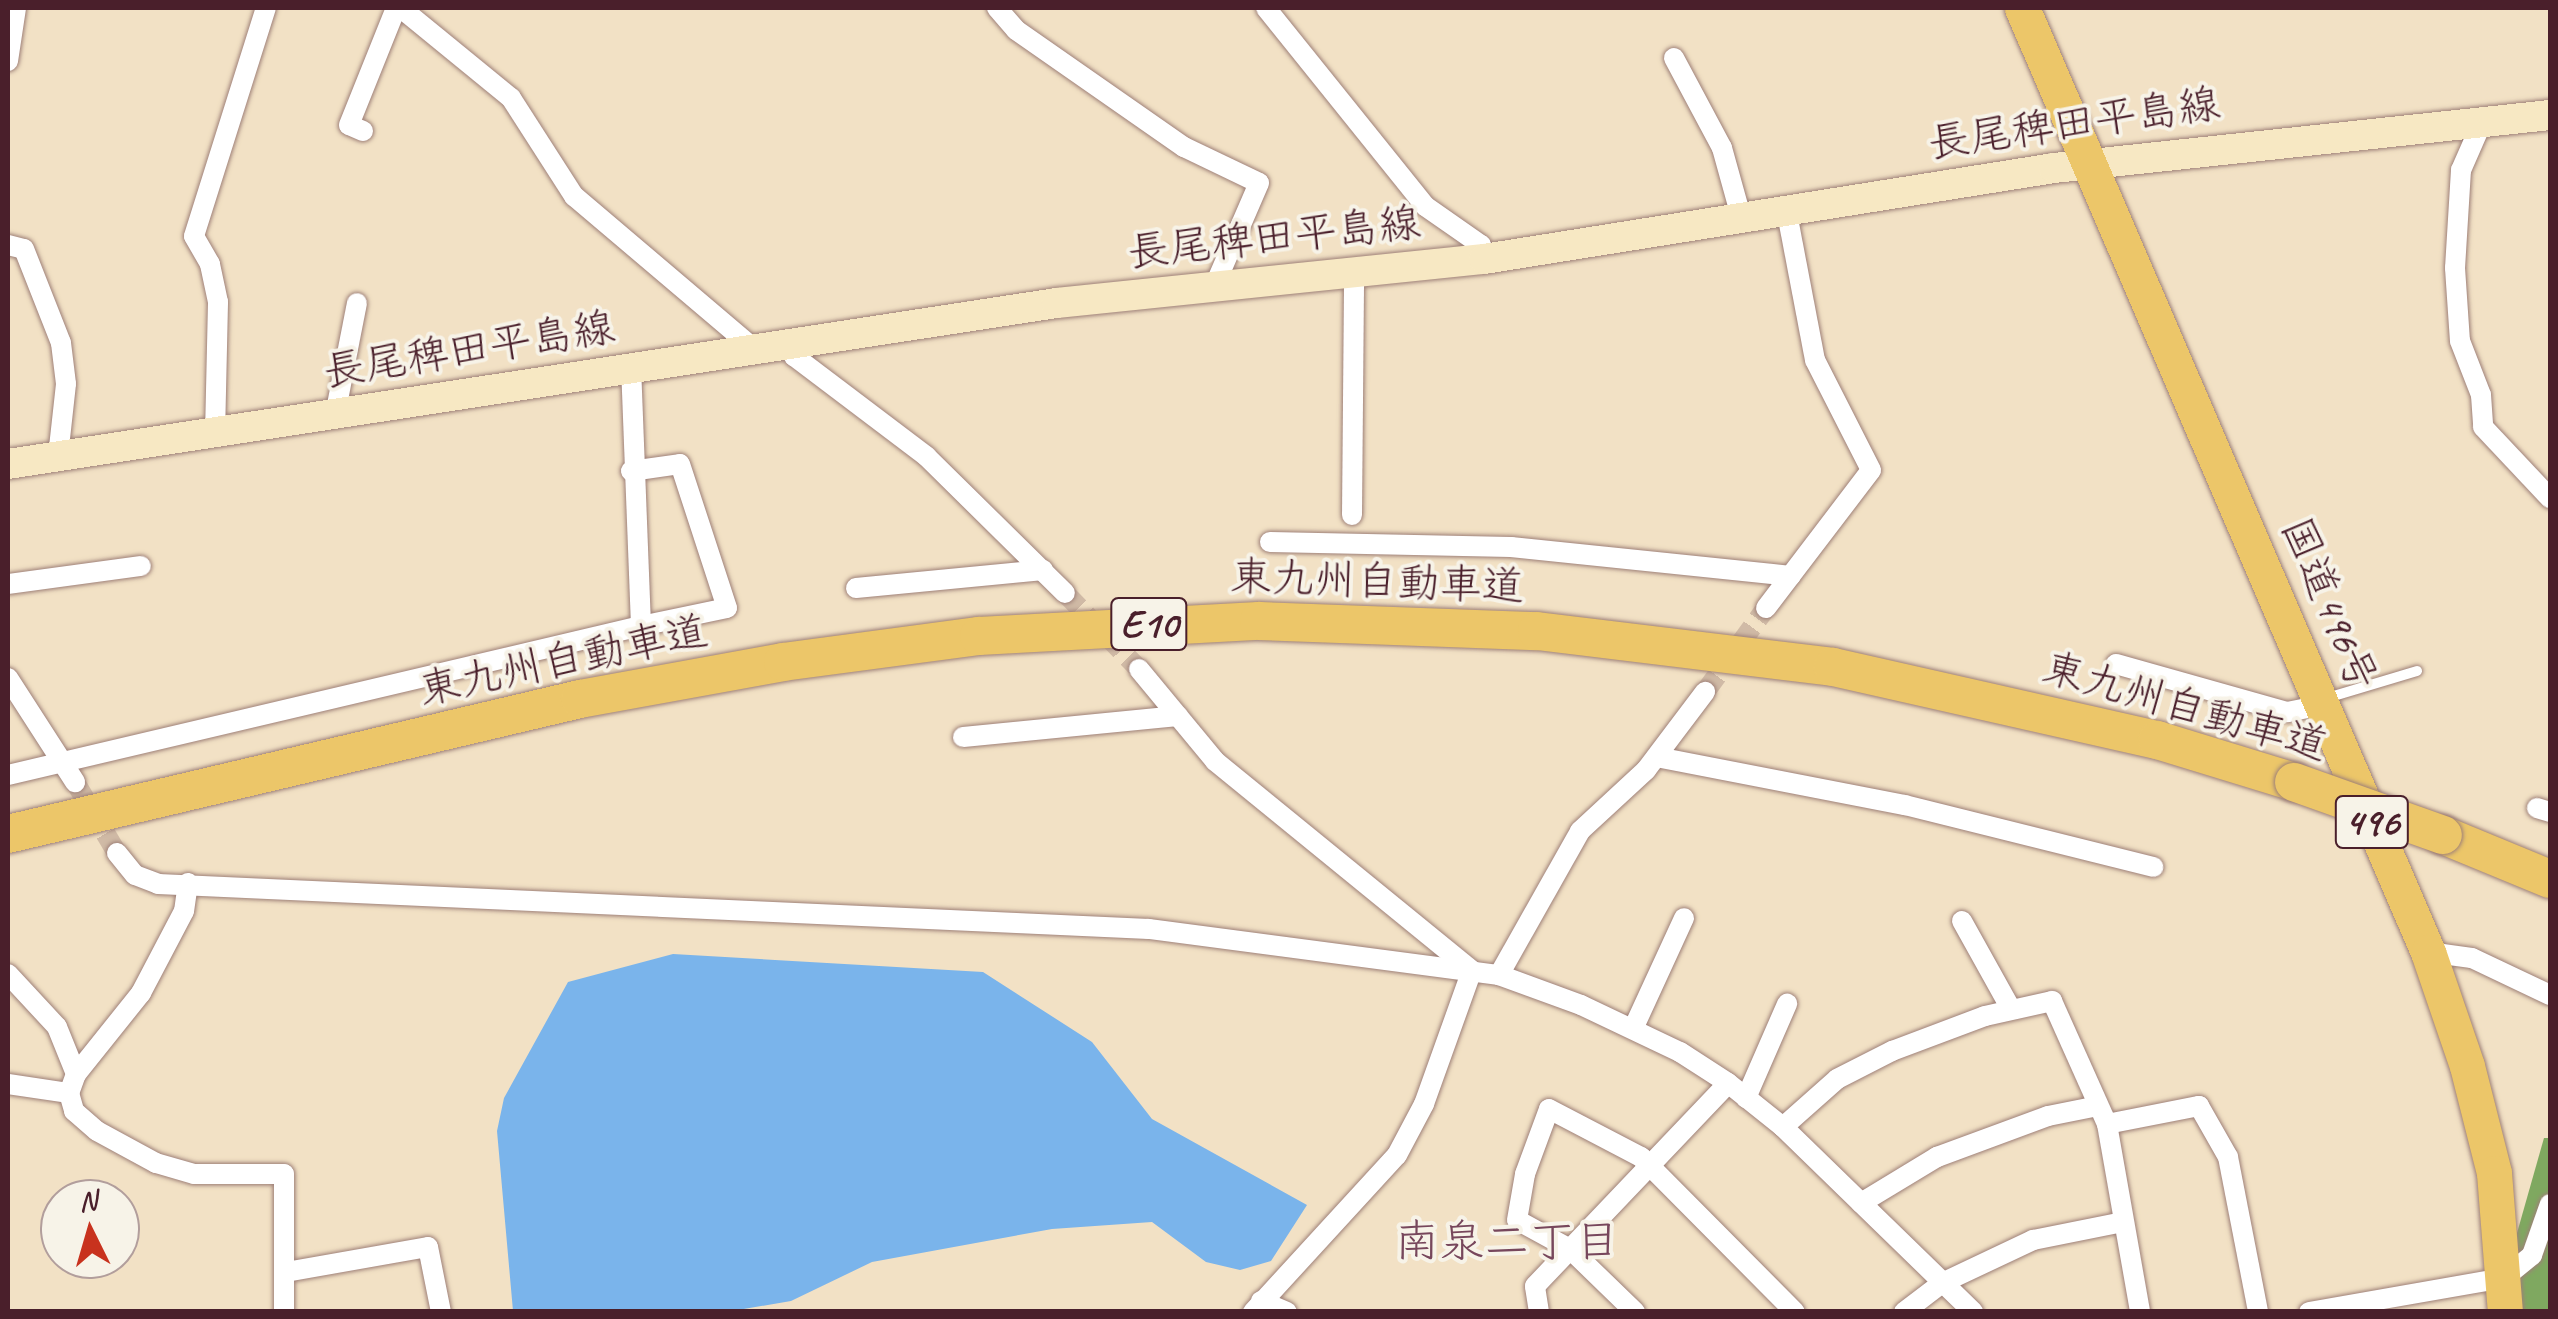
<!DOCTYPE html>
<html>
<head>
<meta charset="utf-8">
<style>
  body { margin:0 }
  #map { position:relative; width:2558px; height:1319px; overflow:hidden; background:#f2e1c5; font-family:Caveat,"Klee One",sans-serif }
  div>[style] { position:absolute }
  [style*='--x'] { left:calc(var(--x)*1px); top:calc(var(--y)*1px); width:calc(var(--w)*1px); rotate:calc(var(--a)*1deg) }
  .forest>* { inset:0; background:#7fa860 }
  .water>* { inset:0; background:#7ab4eb }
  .minor-tunnel>* { height:20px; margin-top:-10px; transform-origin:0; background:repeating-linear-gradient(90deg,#d0baa6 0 20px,transparent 0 30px) }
  .roads { filter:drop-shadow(0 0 2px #9e8078) drop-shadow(0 0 2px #9e8078) }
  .service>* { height:10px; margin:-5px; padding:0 5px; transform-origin:5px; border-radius:5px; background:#fff }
  .minor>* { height:20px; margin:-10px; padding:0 10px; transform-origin:10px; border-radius:10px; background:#fff }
  .secondary>* { height:30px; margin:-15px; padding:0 15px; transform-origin:15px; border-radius:15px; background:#f7e8c3 }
  .trunk>* { height:35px; margin:-17.5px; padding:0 17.5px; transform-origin:17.5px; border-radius:17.5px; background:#ecc669 }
  .motorway>* { height:38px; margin:-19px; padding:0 19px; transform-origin:19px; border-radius:19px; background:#ecc669 }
  .bridges { filter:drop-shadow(0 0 2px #9e8078) drop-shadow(0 0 2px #9e8078) }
  .motorway-bridge>* { height:38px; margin:-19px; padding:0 19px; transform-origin:19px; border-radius:19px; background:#ecc669 }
  span { translate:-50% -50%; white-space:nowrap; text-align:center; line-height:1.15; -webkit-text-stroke:8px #f7f3e8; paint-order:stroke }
  .shield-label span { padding:2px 8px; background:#f7f3e8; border:2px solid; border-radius:8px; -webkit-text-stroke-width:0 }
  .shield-label { font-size:40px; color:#4a1f2b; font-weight:700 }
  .street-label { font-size:42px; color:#4a1f2b }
  .neighbourhood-label { font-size:45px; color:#77475c }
  .frame { position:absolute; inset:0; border:10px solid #4a1f2b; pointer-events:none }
  .north { position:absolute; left:40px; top:1179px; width:100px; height:100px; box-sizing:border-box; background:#f7f3e8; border:2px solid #b29e9c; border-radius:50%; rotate:355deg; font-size:28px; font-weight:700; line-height:40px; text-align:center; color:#4a1f2b }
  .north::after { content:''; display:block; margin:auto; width:35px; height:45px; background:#c8321e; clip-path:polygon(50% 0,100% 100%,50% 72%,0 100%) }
</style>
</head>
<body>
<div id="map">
  <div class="forest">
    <i style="clip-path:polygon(2544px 1138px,2550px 1138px,2550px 1311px,2520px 1311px,2517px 1233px)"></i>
  </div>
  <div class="water">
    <i style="clip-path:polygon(673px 954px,983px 972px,1092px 1042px,1152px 1119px,1307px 1205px,1271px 1261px,1240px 1270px,1206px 1262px,1152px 1222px,1052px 1229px,872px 1262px,791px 1301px,732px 1311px,513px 1311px,497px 1131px,504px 1098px,568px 982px)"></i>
  </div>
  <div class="minor-tunnel">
    <i style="--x:1065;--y:593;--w:106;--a:45.8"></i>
    <i style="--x:1705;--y:692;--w:104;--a:-54"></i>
    <i style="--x:75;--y:782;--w:82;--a:59.4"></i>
  </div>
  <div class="roads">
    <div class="service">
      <i style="--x:2327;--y:698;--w:94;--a:-16.7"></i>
    </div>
    <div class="minor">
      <i style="--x:401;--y:8;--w:142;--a:39.3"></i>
      <i style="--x:511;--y:98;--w:117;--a:57.3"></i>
      <i style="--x:574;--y:196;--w:232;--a:40.3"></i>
      <i style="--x:997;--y:8;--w:29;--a:49"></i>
      <i style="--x:1016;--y:30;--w:205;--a:34.9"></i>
      <i style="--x:1184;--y:147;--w:83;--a:25.6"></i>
      <i style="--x:1259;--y:183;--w:113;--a:113.4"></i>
      <i style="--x:1266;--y:8;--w:254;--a:51.2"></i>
      <i style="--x:1425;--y:206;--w:68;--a:34.9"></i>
      <i style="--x:1481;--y:245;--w:14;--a:78"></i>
      <i style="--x:1674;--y:58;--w:102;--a:61.9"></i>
      <i style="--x:1722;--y:148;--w:75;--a:74.5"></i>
      <i style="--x:8;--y:61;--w:54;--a:-81.4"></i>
      <i style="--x:2483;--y:120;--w:55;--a:113.7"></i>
      <i style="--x:2461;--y:170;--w:98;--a:93.5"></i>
      <i style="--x:2455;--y:268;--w:73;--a:86.1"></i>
      <i style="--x:2460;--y:341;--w:58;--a:68.7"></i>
      <i style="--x:2481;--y:395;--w:32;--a:86"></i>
      <i style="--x:2483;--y:427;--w:98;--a:46.7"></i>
      <i style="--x:363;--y:131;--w:15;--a:-157"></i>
      <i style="--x:349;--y:125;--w:126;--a:-68.1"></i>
      <i style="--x:8;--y:245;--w:16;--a:14"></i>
      <i style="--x:24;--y:249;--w:101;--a:68.5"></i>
      <i style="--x:61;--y:343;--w:41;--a:83"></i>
      <i style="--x:66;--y:384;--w:72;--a:96.3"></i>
      <i style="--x:789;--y:341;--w:16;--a:72"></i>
      <i style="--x:794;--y:356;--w:166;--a:37.1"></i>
      <i style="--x:926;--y:456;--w:195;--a:44.6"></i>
      <i style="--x:335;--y:415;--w:114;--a:-78.9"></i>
      <i style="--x:215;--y:435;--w:133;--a:-88.7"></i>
      <i style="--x:218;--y:302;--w:39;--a:-102"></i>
      <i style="--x:210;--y:264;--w:32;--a:-120"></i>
      <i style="--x:194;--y:236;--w:239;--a:-72.5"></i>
      <i style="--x:631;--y:471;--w:49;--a:-8.1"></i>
      <i style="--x:680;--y:464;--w:151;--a:71.9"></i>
      <i style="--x:727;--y:608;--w:88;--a:168.2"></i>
      <i style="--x:1352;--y:515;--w:243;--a:-89.5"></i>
      <i style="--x:1270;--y:542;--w:241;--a:1.2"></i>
      <i style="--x:1511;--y:547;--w:281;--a:5.9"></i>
      <i style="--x:8;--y:584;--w:134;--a:-7.7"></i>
      <i style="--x:856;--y:588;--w:188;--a:-5.5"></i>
      <i style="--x:1766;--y:608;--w:173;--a:-52.7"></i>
      <i style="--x:1871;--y:470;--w:123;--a:-117"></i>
      <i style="--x:1815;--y:360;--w:150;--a:-100.8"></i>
      <i style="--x:2116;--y:664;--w:178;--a:15.7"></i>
      <i style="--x:2287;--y:712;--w:37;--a:-11"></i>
      <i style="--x:1139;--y:669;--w:119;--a:50.4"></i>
      <i style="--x:1215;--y:761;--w:329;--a:39.2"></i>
      <i style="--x:8;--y:678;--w:124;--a:57.2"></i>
      <i style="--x:963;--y:737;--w:216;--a:-5.6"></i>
      <i style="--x:1657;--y:757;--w:253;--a:11"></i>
      <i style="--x:1905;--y:805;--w:256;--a:14"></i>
      <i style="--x:8;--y:775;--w:650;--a:-13.25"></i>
      <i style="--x:641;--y:626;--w:260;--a:-92.2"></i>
      <i style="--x:2537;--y:808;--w:14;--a:17"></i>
      <i style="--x:117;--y:853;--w:28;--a:51"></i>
      <i style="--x:135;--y:875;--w:25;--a:21"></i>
      <i style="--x:158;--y:884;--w:992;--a:2.6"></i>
      <i style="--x:1149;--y:929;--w:353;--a:7.5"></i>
      <i style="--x:1499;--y:975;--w:87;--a:20.1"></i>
      <i style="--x:1581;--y:1005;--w:110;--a:25.4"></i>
      <i style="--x:1680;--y:1052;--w:57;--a:32.9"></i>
      <i style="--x:1728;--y:1083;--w:70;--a:38.7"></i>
      <i style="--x:1783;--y:1127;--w:265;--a:44.2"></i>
      <i style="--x:188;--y:883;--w:28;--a:98"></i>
      <i style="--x:184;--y:911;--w:93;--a:117.7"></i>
      <i style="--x:141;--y:993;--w:104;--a:128.7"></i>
      <i style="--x:76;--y:1074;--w:20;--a:110"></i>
      <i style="--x:69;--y:1093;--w:19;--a:74"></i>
      <i style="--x:74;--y:1111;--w:30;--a:41"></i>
      <i style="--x:97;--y:1131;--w:67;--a:28.5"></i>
      <i style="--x:156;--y:1163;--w:40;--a:16"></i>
      <i style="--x:194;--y:1174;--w:90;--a:0"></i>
      <i style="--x:284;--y:1174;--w:138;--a:90"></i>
      <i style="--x:1962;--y:921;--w:101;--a:60.9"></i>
      <i style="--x:2428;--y:952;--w:44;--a:7.8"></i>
      <i style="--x:2472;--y:958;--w:86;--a:25.4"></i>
      <i style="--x:8;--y:974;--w:72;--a:47.2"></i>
      <i style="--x:57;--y:1027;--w:51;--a:68"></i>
      <i style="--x:1499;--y:975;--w:165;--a:-60.6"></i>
      <i style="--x:1580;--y:831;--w:90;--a:-42.7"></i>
      <i style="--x:1646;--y:770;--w:98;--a:-52.9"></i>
      <i style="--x:1633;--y:1029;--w:122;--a:-65.3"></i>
      <i style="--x:8;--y:1084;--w:62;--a:8.4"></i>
      <i style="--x:1746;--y:1098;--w:103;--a:-66.4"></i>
      <i style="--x:2107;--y:1124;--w:94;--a:-11.1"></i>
      <i style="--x:2199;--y:1106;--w:59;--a:60.4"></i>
      <i style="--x:2228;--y:1157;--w:158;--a:79"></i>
      <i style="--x:1783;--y:1127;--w:72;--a:-41.6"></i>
      <i style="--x:1837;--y:1079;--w:62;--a:-27"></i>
      <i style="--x:1892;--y:1051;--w:99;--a:-20.6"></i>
      <i style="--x:1985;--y:1016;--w:69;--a:-12.6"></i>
      <i style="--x:2052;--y:1001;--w:135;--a:65.9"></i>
      <i style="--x:2107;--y:1124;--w:191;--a:80"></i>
      <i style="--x:1861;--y:1203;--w:89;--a:-31.2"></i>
      <i style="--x:1937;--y:1157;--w:118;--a:-20.3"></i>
      <i style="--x:2048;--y:1116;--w:51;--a:-11.3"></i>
      <i style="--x:286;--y:1272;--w:144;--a:-10"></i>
      <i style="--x:428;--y:1247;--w:66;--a:78.7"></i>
      <i style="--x:1261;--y:1301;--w:28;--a:23"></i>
      <i style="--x:1253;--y:1312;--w:213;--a:-47.5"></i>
      <i style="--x:1397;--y:1155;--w:58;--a:-62.1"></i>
      <i style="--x:1424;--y:1104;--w:142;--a:-70.3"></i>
      <i style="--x:1539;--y:1312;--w:26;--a:-99"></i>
      <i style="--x:1535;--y:1286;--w:280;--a:-46.4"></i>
      <i style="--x:1635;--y:1312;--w:91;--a:-135.9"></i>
      <i style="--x:1570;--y:1249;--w:60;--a:-151.3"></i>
      <i style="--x:1517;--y:1220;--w:47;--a:-80.1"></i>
      <i style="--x:1525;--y:1174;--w:69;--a:-69.7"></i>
      <i style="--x:1549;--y:1109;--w:104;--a:27.6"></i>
      <i style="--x:1641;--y:1157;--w:218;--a:45.2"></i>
      <i style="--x:1904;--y:1312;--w:48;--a:-37.3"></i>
      <i style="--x:1942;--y:1283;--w:101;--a:-25.3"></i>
      <i style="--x:2033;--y:1240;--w:92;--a:-11.3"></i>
      <i style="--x:2309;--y:1312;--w:198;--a:-9.9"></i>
      <i style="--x:2504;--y:1278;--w:36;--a:-39"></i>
      <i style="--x:2532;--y:1255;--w:54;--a:-70.6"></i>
    </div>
    <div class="secondary">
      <i style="--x:8;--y:464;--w:1061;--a:-8.73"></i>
      <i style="--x:1057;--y:303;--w:429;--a:-5.9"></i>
      <i style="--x:1484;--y:259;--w:577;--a:-9.07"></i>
      <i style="--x:2054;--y:168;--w:499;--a:-6.1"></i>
    </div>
    <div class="trunk">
      <i style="--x:2022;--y:8;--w:1028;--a:66.73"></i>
      <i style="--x:2428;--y:952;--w:120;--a:71.1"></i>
      <i style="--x:2467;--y:1066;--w:110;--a:75.8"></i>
      <i style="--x:2494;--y:1173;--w:139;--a:85.5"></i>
    </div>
    <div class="motorway">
      <i style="--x:8;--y:834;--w:588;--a:-13.28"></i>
      <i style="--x:580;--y:699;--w:206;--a:-10.3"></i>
      <i style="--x:783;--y:662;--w:198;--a:-7.6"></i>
      <i style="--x:979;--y:636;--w:280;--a:-3.1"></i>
      <i style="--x:1259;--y:621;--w:278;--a:2.1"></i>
      <i style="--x:1537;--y:631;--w:298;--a:6.9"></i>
      <i style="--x:1833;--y:667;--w:332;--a:12.7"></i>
      <i style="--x:2157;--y:740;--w:143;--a:17"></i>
      <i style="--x:2443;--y:835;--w:116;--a:22.4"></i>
    </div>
  </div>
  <div class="bridges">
    <div class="motorway-bridge">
      <i style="--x:2294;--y:782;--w:158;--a:19.6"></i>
    </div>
  </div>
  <div class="shield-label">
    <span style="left:1149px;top:624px">E10</span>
    <span style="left:2372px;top:822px">496</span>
  </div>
  <div class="street-label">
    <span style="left:2074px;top:124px;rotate:-8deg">長尾稗田平島線</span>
    <span style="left:1274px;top:238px;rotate:-6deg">長尾稗田平島線</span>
    <span style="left:469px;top:350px;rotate:-9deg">長尾稗田平島線</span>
    <span style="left:1377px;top:582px;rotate:2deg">東九州自動車道</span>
    <span style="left:2329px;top:604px;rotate:67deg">国道496号</span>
    <span style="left:563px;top:661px;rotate:-12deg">東九州自動車道</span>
    <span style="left:2185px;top:707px;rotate:16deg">東九州自動車道</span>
  </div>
  <div class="neighbourhood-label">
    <span style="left:1507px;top:1242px">南泉二丁目</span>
  </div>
  <div class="frame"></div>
  <div class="north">N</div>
</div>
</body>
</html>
